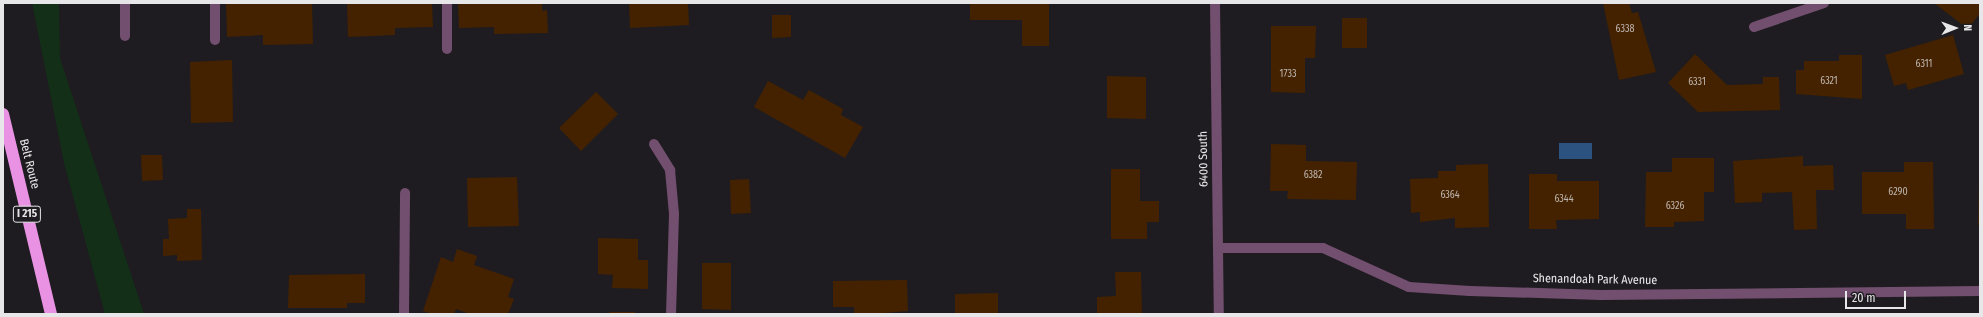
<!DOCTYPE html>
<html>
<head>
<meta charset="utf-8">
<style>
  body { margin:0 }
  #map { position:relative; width:1983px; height:317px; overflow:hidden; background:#1e1c20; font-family:"Fira Sans Condensed",sans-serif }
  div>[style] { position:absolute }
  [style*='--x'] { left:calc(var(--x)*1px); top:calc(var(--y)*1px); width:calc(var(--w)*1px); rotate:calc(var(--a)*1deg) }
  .green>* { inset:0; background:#132f17 }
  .water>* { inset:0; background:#2c5380 }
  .building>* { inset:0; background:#420 }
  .minor>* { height:10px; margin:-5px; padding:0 5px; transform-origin:5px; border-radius:5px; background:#724f6f }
  .highway>* { height:12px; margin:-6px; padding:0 6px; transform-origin:6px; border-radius:6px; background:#e992e3 }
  span { translate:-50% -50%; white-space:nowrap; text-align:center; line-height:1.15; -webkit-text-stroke:3.5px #1e1c20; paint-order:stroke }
  .number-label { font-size:10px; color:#beb5ae }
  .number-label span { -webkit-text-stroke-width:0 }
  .shield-label span { padding:1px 3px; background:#1e1c20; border:1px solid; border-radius:3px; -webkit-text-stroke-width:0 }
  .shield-label { font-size:11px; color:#e7e6e8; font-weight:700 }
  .street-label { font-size:12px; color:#e7e6e8 }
  .frame { position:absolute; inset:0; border:4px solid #e7e6e8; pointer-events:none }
  .north { position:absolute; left:1935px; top:8px; width:40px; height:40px; -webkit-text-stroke:3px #1e1c20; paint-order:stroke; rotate:89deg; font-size:11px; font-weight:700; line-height:16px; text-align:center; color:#e7e6e8 }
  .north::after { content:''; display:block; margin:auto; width:14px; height:18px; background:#e7e6e8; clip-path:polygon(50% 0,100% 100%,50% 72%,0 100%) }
  .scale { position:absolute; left:1845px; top:291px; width:61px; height:18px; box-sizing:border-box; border:2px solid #e7e6e8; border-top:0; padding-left:5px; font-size:12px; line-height:14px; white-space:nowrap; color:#e7e6e8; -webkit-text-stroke:3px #1e1c20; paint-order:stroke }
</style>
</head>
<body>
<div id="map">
  <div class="green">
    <i style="clip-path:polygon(32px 3px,59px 3px,60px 58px,144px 314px,105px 314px,64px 163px)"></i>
  </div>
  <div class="water">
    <i style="clip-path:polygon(1559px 143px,1592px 143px,1592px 159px,1559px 159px)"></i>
  </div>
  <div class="building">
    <i style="clip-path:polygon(226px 3px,312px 3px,313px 44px,263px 45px,263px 35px,227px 37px)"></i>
    <i style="clip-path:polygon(347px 3px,432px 3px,433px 27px,395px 28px,395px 35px,348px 37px)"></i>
    <i style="clip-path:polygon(458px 3px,542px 3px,542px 11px,547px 10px,548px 33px,494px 34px,494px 27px,459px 28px)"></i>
    <i style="clip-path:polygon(629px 3px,688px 3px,689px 25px,630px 28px)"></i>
    <i style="clip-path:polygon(970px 3px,1049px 3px,1049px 46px,1022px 46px,1022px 20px,970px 20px)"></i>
    <i style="clip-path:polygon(1603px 3px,1629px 3px,1632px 13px,1638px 12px,1656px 72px,1619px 80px)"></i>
    <i style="clip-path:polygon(1934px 3px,1980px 3px,1980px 13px,1968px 29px)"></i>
    <i style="clip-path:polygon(772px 15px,791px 15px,791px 37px,772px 38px)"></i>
    <i style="clip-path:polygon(1342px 18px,1367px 18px,1367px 48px,1342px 48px)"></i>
    <i style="clip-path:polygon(1271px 26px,1316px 26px,1315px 58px,1305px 58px,1305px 93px,1271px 92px)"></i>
    <i style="clip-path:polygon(1953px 35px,1964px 74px,1908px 90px,1906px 83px,1894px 86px,1885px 55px)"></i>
    <i style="clip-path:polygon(1695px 54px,1727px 85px,1763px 84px,1763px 77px,1779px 77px,1780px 110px,1698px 112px,1668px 83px)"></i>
    <i style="clip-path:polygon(1839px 55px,1862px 55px,1862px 99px,1796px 94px,1796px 70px,1804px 70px,1804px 61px,1839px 61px)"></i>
    <i style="clip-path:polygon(232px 60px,233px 122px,191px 123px,190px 62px)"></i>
    <i style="clip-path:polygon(1107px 76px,1146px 77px,1146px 119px,1107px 118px)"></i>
    <i style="clip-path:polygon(768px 81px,803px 100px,809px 90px,843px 109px,841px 115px,863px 127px,845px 158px,754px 107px)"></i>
    <i style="clip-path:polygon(596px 92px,618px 114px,581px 151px,559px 128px)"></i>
    <i style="clip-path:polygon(1271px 144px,1306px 145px,1306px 161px,1357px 162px,1356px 200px,1287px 199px,1288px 191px,1270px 191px)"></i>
    <i style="clip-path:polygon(141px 155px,162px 155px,163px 180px,142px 181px)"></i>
    <i style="clip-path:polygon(1803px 156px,1803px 166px,1833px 165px,1834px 190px,1816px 190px,1817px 229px,1794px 230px,1792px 192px,1762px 193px,1762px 202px,1735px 203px,1733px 161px)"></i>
    <i style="clip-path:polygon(1672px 158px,1714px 158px,1714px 192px,1704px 192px,1704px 221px,1674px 222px,1674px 227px,1645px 227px,1646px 172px,1672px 172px)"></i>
    <i style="clip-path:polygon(1904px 162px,1933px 162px,1934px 229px,1906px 229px,1906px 214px,1862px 214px,1862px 172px,1904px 172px)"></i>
    <i style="clip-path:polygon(1488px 164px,1489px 227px,1455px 228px,1455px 218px,1420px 222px,1420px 212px,1411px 213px,1410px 179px,1438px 178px,1438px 171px,1456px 171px,1456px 165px)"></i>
    <i style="clip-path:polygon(1111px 169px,1140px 169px,1140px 201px,1159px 201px,1159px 222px,1147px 222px,1147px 239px,1111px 239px)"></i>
    <i style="clip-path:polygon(1529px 174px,1557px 174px,1557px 181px,1599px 181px,1599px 219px,1556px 220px,1557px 229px,1529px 229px)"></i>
    <i style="clip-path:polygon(517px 177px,519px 226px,468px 227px,467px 178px)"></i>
    <i style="clip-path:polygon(749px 179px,751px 213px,731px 214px,730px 180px)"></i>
    <i style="clip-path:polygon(1979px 181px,1980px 181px,1980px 225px,1978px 225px)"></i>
    <i style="clip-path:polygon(187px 209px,201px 209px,202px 260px,177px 261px,177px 255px,163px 256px,163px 239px,169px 239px,168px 219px,187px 218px)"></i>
    <i style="clip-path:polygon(598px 238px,638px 239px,638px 260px,648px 260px,648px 289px,612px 288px,613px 275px,598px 274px)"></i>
    <i style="clip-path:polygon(457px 249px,477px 256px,474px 265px,514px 279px,508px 297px,514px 299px,508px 314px,470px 314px,456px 309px,454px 314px,432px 314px,423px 311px,441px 257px,453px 262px)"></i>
    <i style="clip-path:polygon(702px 263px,731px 263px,731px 310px,702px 309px)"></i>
    <i style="clip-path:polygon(1115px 272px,1141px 272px,1142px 314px,1097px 314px,1097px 297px,1116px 296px)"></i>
    <i style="clip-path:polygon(365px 274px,365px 303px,347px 303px,347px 308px,288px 308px,289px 275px)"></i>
    <i style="clip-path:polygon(907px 280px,908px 311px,871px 314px,854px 313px,854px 307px,833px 307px,833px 281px)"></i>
    <i style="clip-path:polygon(998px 293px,998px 314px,955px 314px,955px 294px)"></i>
    <i style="clip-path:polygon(609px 312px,635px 312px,635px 314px,609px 314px)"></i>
  </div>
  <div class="minor">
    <i style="--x:215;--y:3;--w:37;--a:90"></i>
    <i style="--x:447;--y:3;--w:46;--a:90"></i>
    <i style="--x:1215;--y:3;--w:311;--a:89.3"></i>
    <i style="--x:1754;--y:27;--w:74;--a:-18.9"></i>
    <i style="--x:125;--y:36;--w:33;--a:-90"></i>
    <i style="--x:654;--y:144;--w:31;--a:58"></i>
    <i style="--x:670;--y:170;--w:44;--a:84.8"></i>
    <i style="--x:674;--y:214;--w:100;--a:91.7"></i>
    <i style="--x:1218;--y:248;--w:105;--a:0"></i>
    <i style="--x:1323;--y:248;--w:94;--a:24.4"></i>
    <i style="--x:1409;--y:287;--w:61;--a:3.8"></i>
    <i style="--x:1470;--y:291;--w:131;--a:1.7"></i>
    <i style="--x:1601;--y:295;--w:379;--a:-0.6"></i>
    <i style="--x:404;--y:314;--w:121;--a:-89.5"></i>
  </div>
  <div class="highway">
    <i style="--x:3;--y:114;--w:206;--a:76.5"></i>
  </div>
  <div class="number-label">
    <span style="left:1625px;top:30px">6338</span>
    <span style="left:1924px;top:65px">6311</span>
    <span style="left:1288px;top:75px">1733</span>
    <span style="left:1829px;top:82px">6321</span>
    <span style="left:1697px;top:83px">6331</span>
    <span style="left:1313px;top:176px">6382</span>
    <span style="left:1898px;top:193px">6290</span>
    <span style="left:1450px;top:196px">6364</span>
    <span style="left:1564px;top:200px">6344</span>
    <span style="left:1675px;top:207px">6326</span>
  </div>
  <div class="shield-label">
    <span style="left:27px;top:214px">I 215</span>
  </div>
  <div class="street-label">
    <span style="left:1204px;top:159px;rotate:-91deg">6400 South</span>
    <span style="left:29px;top:164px;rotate:76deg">Belt Route</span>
    <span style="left:1595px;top:280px;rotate:1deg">Shenandoah Park Avenue</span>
  </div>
  <div class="frame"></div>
  <div class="north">N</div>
  <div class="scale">20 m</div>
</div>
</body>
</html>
